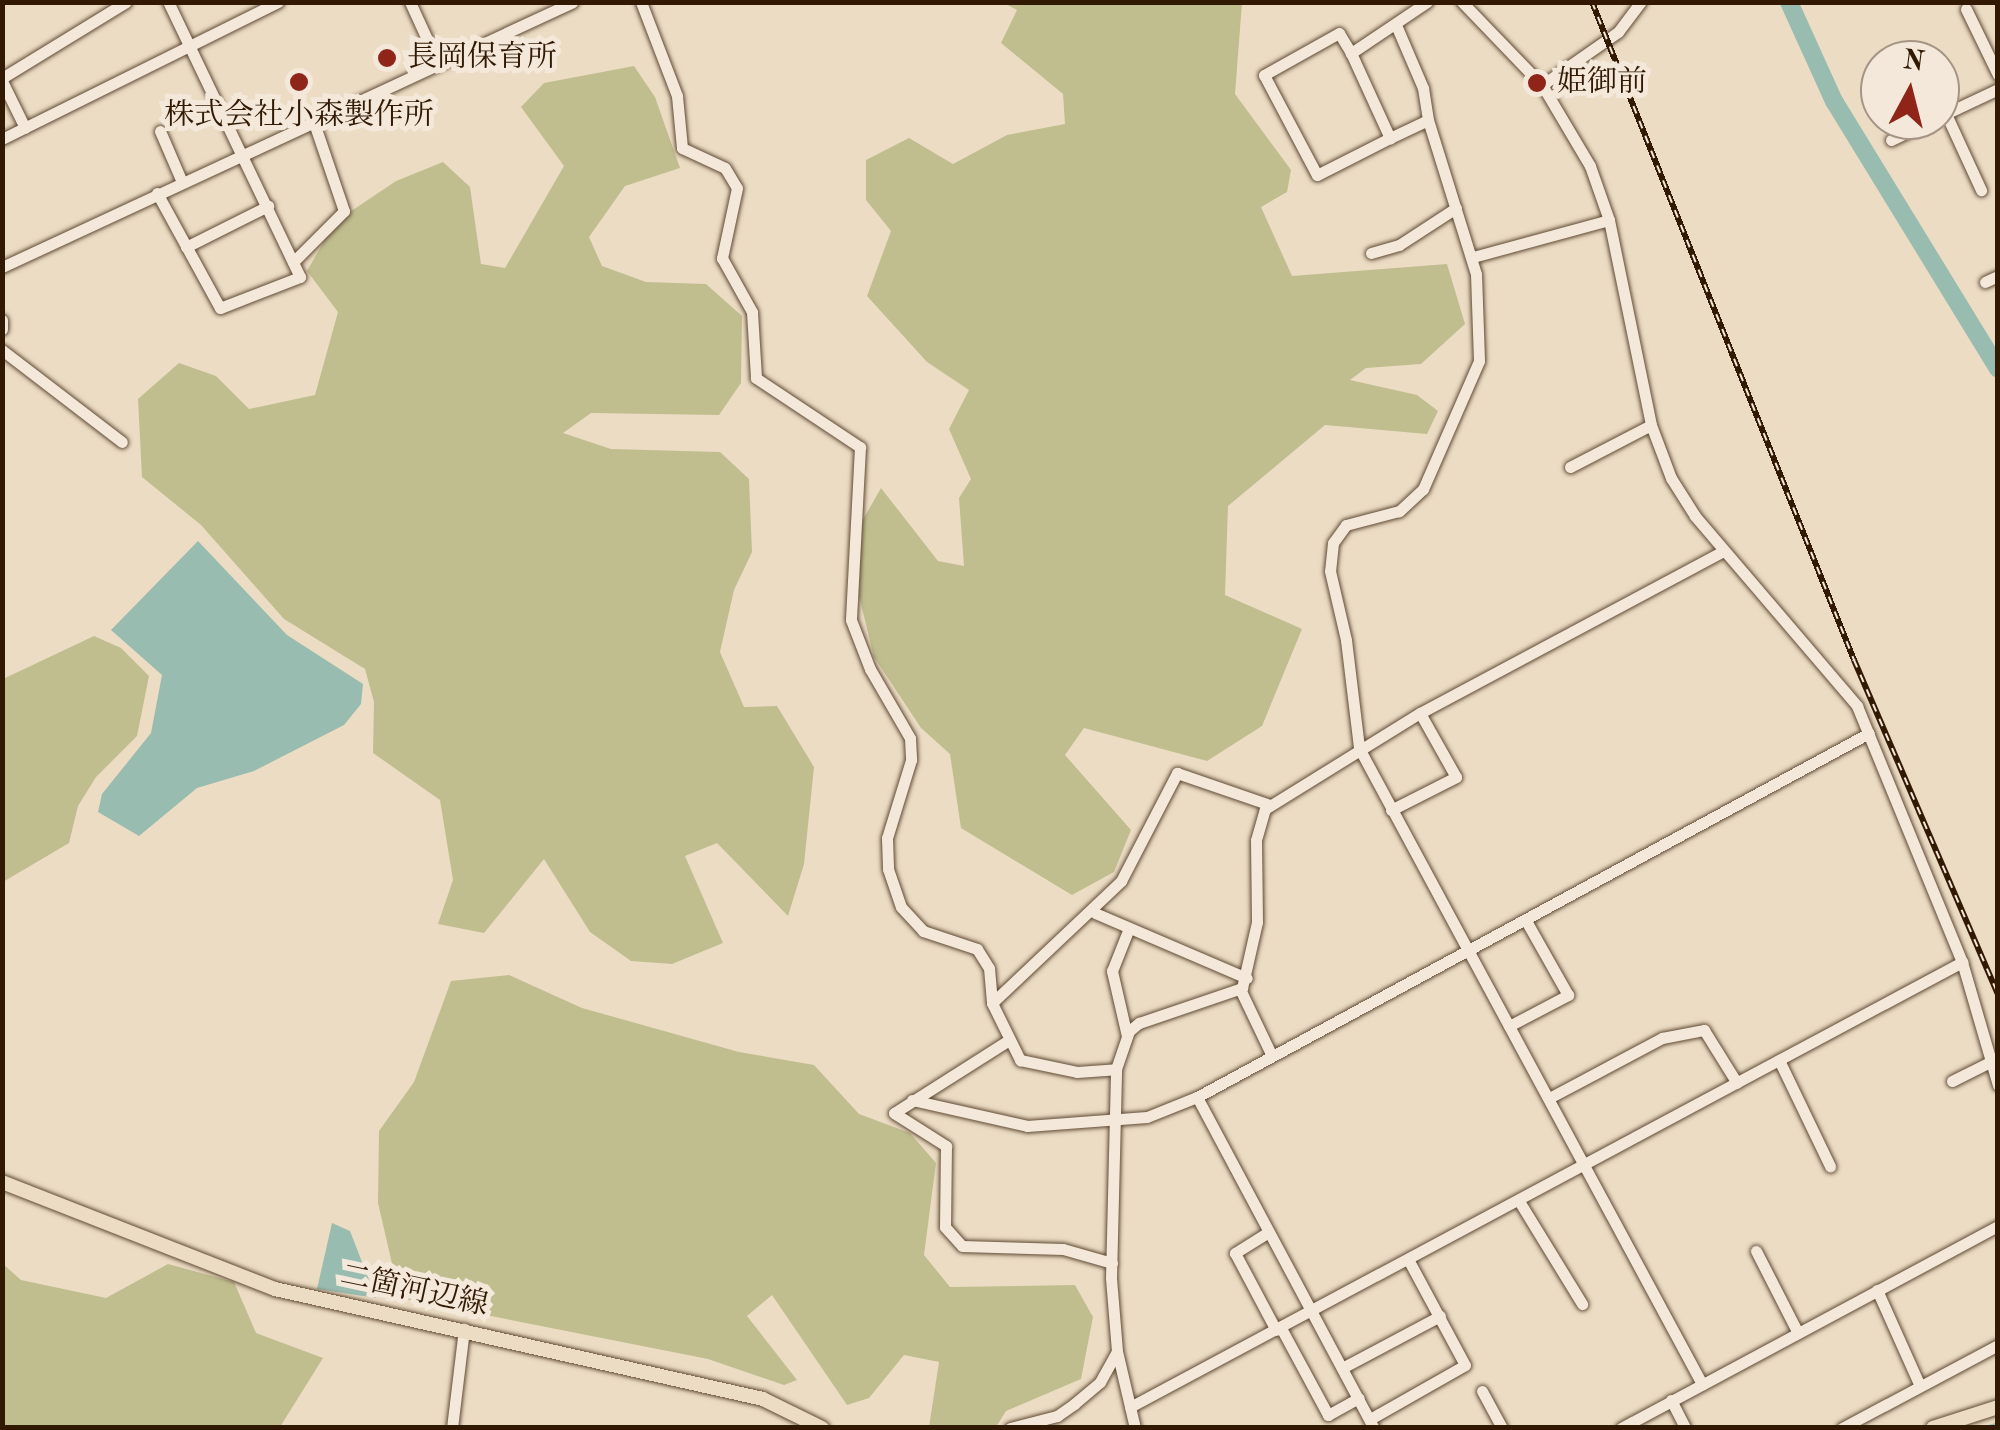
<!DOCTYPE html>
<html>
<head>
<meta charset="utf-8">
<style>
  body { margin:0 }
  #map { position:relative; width:2000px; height:1430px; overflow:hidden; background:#ecdcc4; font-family:"Old Standard TT","Noto Serif JP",serif }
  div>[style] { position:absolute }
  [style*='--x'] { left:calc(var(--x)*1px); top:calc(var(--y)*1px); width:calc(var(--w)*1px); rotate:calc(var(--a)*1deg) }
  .green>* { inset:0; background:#c0be8f }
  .water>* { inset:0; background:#99bcb1 }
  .stream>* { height:2.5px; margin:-1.25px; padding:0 1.25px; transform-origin:1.25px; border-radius:1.25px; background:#99bcb1 }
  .river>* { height:18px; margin:-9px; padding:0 9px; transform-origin:9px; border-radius:9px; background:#99bcb1 }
  .roads { filter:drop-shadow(0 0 2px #604a34) drop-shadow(0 0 2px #604a34) }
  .minor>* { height:11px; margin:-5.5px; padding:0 5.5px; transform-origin:5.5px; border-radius:5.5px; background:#f3e8d9 }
  .major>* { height:14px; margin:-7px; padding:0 7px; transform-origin:7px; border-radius:7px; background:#ecdcc4 }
  .rail>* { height:6px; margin-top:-3px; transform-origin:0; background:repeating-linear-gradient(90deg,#f3e8d9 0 8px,#321904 0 16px); box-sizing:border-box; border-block:2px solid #321904 }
  .dots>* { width:28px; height:28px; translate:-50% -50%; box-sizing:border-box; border:5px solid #f3e8d9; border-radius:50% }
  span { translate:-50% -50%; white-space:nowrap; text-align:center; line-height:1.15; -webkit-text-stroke:10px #f3e8d9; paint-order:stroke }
  .poi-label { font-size:30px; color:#321904 }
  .left { translate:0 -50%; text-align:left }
  .street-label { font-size:30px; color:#321904 }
  .frame { position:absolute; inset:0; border:5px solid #321904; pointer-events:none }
  .north { position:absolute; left:1860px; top:40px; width:100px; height:100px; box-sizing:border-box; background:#f3e8d9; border:2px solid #a69584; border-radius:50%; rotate:7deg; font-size:28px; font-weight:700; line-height:40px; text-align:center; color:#321904 }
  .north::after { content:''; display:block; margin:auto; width:35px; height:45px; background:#8f2418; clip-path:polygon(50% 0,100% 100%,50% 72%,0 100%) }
</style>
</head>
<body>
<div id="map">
  <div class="green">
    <i style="clip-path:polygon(1004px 3px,1242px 3px,1235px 94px,1291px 170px,1287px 192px,1261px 207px,1292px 276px,1447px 264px,1465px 324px,1421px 364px,1366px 368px,1350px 380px,1417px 395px,1438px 411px,1427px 434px,1325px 425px,1228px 506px,1225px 595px,1302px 629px,1262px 726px,1207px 761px,1084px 728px,1065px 755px,1131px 830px,1114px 872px,1072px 895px,961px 828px,950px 754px,921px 728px,874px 657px,859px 596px,861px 523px,881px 488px,938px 561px,964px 566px,959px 498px,971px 479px,949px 429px,969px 390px,927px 362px,867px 296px,891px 231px,866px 200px,866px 160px,909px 138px,953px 164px,1007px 135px,1065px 124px,1063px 94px,1001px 43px,1017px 10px)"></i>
    <i style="clip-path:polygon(634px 66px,655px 97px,680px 168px,625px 186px,589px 237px,602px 266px,646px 282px,706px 284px,742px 316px,741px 383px,719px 415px,591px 413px,563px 433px,611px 449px,720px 452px,749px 479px,752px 552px,734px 590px,720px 652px,744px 707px,777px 706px,814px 767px,804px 864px,788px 916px,717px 843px,685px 856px,723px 943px,672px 964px,631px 961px,590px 932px,544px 859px,484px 933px,438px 924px,453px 880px,440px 800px,373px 753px,374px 702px,365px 669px,284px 619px,201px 525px,142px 477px,138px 399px,179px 363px,216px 376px,249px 409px,315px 395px,338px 312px,307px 271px,335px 222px,396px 181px,443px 162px,470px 187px,481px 264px,505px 268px,564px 166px,521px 107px,544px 83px)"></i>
    <i style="clip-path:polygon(94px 636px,121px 648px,149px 676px,137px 736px,96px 777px,78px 806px,69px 843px,3px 882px,3px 679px)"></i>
    <i style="clip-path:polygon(509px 975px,582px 1008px,739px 1052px,814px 1065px,859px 1114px,910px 1133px,936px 1163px,924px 1255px,950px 1287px,1075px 1285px,1093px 1317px,1081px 1379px,1006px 1411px,996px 1427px,929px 1427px,939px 1362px,904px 1355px,869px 1398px,847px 1405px,772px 1295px,747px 1316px,797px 1380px,784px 1385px,708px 1359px,400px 1298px,378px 1203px,379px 1131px,414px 1082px,451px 981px)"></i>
    <i style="clip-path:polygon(3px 1264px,21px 1280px,106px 1298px,168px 1264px,234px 1282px,256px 1333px,323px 1358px,280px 1427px,3px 1427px)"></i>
  </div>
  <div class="water">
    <i style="clip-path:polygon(198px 541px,287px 635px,363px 684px,361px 704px,344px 725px,254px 771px,197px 788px,139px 836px,98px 812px,102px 794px,151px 733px,162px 675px,111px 630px)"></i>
    <i style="clip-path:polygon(332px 1223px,350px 1231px,376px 1298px,317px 1289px)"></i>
  </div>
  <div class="stream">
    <i style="--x:1982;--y:1428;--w:17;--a:-17"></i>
  </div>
  <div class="river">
    <i style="--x:1789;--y:2;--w:109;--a:65.6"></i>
    <i style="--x:1834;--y:101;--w:314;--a:58.5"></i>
  </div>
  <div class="roads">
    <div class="minor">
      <i style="--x:410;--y:2;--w:65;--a:65.4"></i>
      <i style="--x:641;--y:2;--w:101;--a:69"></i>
      <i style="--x:677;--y:96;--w:52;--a:84.5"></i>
      <i style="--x:682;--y:148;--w:47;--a:24.9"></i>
      <i style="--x:725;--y:168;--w:23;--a:59"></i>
      <i style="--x:737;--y:188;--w:72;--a:102.1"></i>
      <i style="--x:722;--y:258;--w:62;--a:60.9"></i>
      <i style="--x:752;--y:312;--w:66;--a:86.5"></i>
      <i style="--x:756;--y:378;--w:125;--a:33.6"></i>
      <i style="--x:860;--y:447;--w:173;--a:93"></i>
      <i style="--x:851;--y:620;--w:53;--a:68.8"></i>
      <i style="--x:870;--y:669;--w:80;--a:59.9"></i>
      <i style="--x:910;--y:738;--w:22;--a:87"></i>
      <i style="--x:911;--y:760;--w:82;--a:107.1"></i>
      <i style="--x:887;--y:838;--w:31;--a:88"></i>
      <i style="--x:888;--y:869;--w:40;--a:71.1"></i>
      <i style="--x:901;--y:907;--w:33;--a:47"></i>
      <i style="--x:923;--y:931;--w:57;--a:18.4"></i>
      <i style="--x:977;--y:949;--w:22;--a:58"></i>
      <i style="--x:989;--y:968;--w:35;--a:85"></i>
      <i style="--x:992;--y:1003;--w:64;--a:63.8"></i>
      <i style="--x:1020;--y:1060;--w:58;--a:11.9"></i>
      <i style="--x:1077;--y:1072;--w:39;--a:-4"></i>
      <i style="--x:1427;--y:2;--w:92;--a:146.1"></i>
      <i style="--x:1351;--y:53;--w:94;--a:65.4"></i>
      <i style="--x:1390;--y:138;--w:42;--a:-25.3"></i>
      <i style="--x:1428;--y:120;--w:161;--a:72.7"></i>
      <i style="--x:1476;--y:274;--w:87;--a:88"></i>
      <i style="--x:1479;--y:361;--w:140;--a:113.6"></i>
      <i style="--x:1423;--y:489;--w:33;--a:137"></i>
      <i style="--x:1399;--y:511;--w:55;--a:165.2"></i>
      <i style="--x:1346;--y:525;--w:22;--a:126"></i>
      <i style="--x:1333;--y:543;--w:28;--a:96"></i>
      <i style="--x:1330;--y:571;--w:71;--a:76.9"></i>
      <i style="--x:1346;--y:640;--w:109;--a:83.1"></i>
      <i style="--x:1359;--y:748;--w:723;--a:61.66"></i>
      <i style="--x:1462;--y:2;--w:115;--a:46.1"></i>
      <i style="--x:1542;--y:85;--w:94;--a:59.3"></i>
      <i style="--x:1590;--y:166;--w:57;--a:70.6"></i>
      <i style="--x:1609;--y:220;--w:209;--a:78.4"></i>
      <i style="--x:1651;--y:425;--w:57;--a:69.3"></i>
      <i style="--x:1671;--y:478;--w:45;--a:57.7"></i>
      <i style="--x:1695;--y:516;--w:250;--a:49.5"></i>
      <i style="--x:1857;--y:706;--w:277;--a:67.7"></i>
      <i style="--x:1962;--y:962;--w:128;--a:73.7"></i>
      <i style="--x:1966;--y:9;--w:73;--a:64.1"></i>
      <i style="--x:1396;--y:25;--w:69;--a:66.8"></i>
      <i style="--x:1423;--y:88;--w:32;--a:81"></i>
      <i style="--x:1351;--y:53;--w:23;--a:-121"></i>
      <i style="--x:1339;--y:33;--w:86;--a:150.8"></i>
      <i style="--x:1264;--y:75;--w:113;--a:62.1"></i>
      <i style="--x:1317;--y:175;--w:82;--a:-26.9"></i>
      <i style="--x:2;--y:78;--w:145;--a:-31.5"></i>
      <i style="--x:2;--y:81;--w:52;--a:63.9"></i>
      <i style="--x:1542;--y:85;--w:93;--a:-34.9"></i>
      <i style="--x:1618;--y:32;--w:38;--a:-53"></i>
      <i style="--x:1946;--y:114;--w:84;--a:65.3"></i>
      <i style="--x:1943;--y:115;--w:61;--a:-25.3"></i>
      <i style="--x:160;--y:131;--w:56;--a:66.7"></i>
      <i style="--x:2;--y:139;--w:308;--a:-26.4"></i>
      <i style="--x:1891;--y:140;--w:47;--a:-25.5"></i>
      <i style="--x:157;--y:193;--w:131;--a:61.3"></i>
      <i style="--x:220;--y:308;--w:86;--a:-21.2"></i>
      <i style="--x:300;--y:277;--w:305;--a:-115.6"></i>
      <i style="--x:186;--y:247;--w:92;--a:-26.6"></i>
      <i style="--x:1371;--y:253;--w:29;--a:-16"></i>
      <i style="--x:1399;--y:245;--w:68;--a:-33"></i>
      <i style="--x:1473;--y:257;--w:141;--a:-15.2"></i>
      <i style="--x:293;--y:262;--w:72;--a:-45"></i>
      <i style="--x:344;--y:211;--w:96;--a:-108.8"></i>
      <i style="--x:2;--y:267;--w:629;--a:-24.9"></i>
      <i style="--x:1985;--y:282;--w:14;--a:-25"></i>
      <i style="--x:2;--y:320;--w:9;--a:90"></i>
      <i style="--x:2;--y:350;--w:151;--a:37.5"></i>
      <i style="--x:1570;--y:467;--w:91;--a:-27.4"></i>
      <i style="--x:1391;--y:810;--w:73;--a:-26.9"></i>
      <i style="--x:1456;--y:777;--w:73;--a:-119.4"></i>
      <i style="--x:1095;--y:913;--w:165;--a:23.2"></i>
      <i style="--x:1240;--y:989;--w:74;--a:64.5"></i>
      <i style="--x:992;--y:1003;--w:178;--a:-43.4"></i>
      <i style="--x:1121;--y:881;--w:122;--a:-62.6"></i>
      <i style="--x:1177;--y:773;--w:98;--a:19"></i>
      <i style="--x:1509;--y:1026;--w:67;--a:-27.7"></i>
      <i style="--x:1568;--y:995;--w:87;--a:-119.5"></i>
      <i style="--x:1127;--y:1036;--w:67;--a:-103"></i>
      <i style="--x:1112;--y:971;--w:46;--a:-68.4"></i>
      <i style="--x:1009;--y:1040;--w:136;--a:147.6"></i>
      <i style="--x:894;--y:1113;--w:62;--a:32.4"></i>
      <i style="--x:946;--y:1146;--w:81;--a:90.7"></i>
      <i style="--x:945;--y:1227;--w:25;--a:48"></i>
      <i style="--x:962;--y:1246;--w:101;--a:1.7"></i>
      <i style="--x:1063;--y:1249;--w:51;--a:15.9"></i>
      <i style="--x:1779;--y:1060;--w:118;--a:64.3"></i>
      <i style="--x:1952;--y:1081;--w:45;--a:-26.6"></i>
      <i style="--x:1197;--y:1097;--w:375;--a:61.9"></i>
      <i style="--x:1551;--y:1097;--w:126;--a:-28"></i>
      <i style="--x:1662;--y:1038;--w:43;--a:-10.8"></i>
      <i style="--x:1704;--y:1030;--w:62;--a:58.1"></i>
      <i style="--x:912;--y:1100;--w:118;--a:12.7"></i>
      <i style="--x:1027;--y:1126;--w:120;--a:-4.3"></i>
      <i style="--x:1147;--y:1117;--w:54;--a:-21.8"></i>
      <i style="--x:1197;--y:1097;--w:764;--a:-28.44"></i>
      <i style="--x:1519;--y:1201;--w:121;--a:58.5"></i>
      <i style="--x:1267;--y:1233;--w:38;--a:148"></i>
      <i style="--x:1235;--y:1253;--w:87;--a:62"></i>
      <i style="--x:1756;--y:1251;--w:92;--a:62.9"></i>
      <i style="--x:1877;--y:1290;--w:105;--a:65.9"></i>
      <i style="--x:1281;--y:1328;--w:99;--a:61.6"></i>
      <i style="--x:1328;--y:1415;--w:35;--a:-29"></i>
      <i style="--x:1342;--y:1368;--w:111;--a:-28"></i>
      <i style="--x:1482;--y:1391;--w:42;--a:61.6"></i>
      <i style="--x:1671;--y:1400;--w:31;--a:63"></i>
      <i style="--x:1130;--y:1407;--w:944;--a:-28.14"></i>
      <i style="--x:1370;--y:1419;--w:109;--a:-29.6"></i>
      <i style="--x:1465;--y:1365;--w:120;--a:-118.3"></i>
      <i style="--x:452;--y:1428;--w:100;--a:-83.1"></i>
      <i style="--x:1010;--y:1428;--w:49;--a:-14.3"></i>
      <i style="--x:1057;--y:1416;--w:21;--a:-35"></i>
      <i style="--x:1074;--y:1404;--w:34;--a:-40"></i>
      <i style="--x:1100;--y:1382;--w:35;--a:-61"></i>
      <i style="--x:1135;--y:1428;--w:79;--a:-103.2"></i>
      <i style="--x:1117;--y:1351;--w:73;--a:-94.7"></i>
      <i style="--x:1111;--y:1278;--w:209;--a:-88.6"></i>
      <i style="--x:1116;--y:1069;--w:40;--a:-71.1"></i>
      <i style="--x:1129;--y:1031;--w:13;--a:-39"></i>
      <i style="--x:1139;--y:1023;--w:109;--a:-18.8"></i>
      <i style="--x:1242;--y:988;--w:68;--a:-77.2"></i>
      <i style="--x:1257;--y:922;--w:82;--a:-90.7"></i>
      <i style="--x:1256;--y:840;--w:32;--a:-74"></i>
      <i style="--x:1265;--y:809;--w:182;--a:-31.8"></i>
      <i style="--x:1420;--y:713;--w:344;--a:-28.1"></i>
      <i style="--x:1621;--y:1428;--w:428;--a:-28.2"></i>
      <i style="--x:1842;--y:1428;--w:177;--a:-28"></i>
    </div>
    <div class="major">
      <i style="--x:2;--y:1182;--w:293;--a:21.4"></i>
      <i style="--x:275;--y:1289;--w:500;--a:12.7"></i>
      <i style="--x:763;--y:1399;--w:66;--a:26.2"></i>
      <i style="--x:1933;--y:1428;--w:68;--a:-17.9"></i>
    </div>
  </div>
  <div class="rail">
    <i style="--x:1592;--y:2;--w:708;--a:68.29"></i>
    <i style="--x:1854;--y:660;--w:365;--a:66.7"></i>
  </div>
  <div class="dots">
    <i style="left:387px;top:58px;background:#8f2418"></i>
    <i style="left:299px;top:82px;background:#8f2418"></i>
    <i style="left:1537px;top:83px;background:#8f2418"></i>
  </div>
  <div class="poi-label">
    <span class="left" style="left:407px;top:58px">長岡保育所</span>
    <span class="left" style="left:1557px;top:83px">姫御前</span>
    <span style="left:299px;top:116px">株式会社小森製作所</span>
  </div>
  <div class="street-label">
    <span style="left:414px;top:1291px;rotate:12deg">二箇河辺線</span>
  </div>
  <div class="frame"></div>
  <div class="north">N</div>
</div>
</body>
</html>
